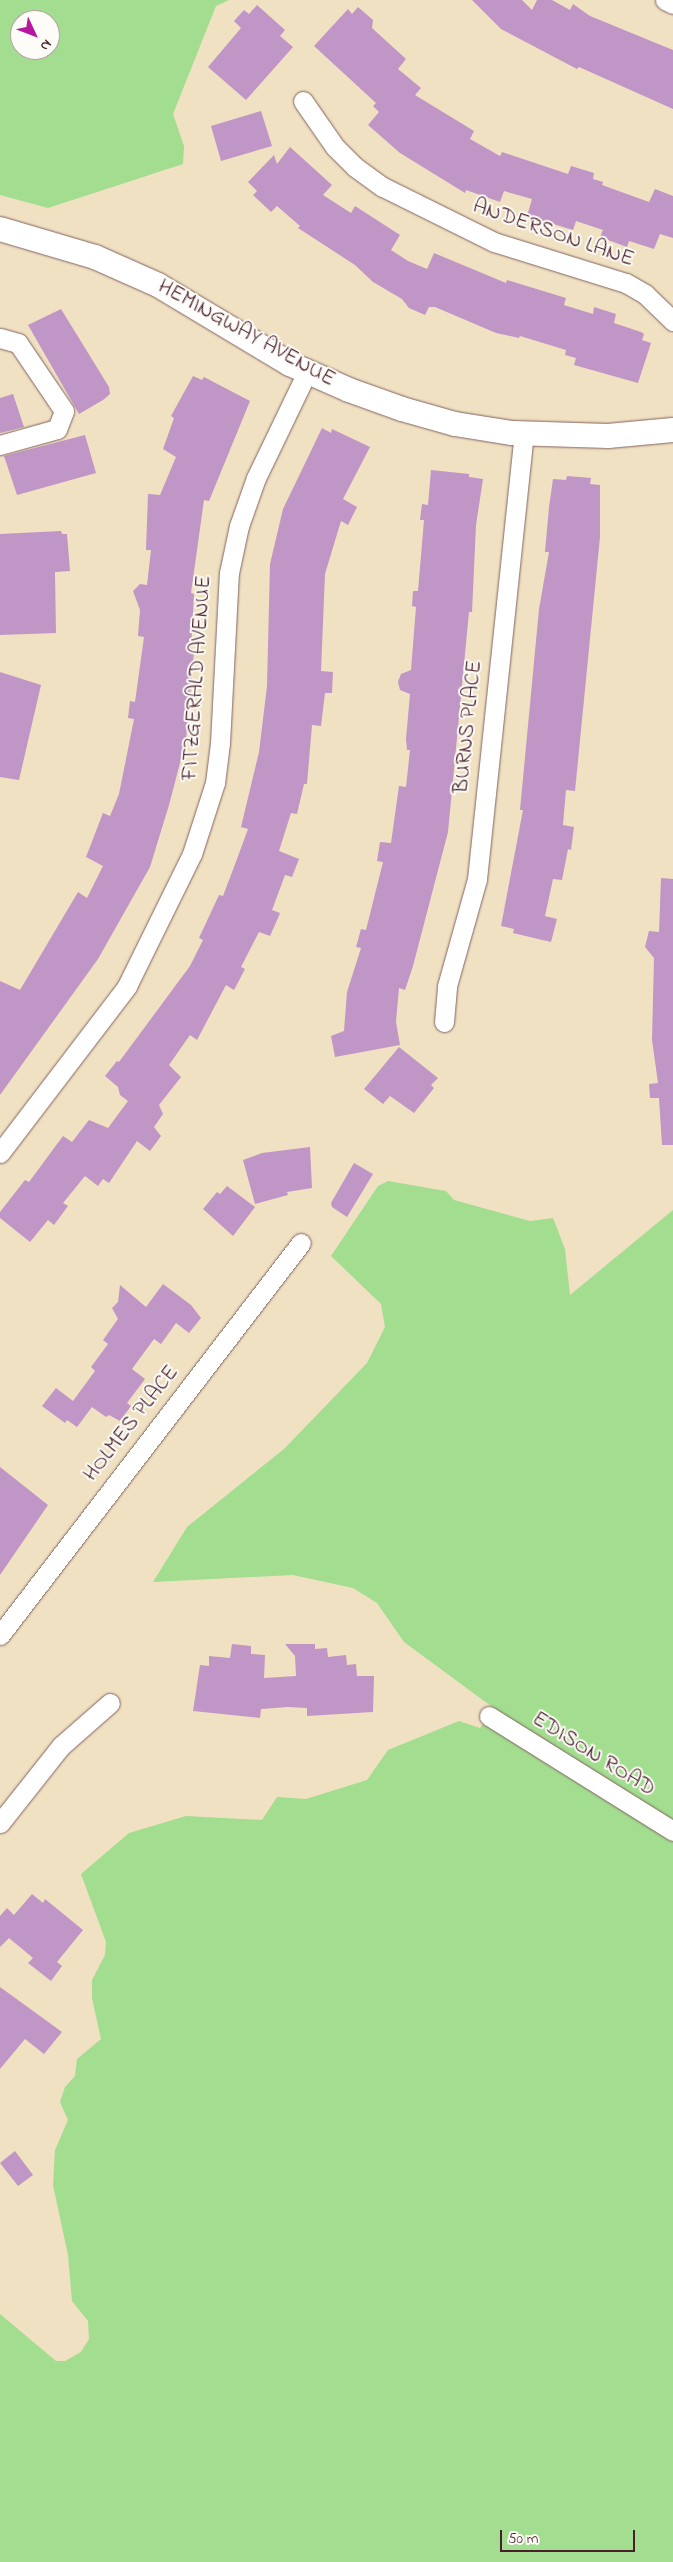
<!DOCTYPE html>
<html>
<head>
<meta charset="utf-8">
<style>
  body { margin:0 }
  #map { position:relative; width:673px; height:2562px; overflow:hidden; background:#f0e1c2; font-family:"Indie Flower",sans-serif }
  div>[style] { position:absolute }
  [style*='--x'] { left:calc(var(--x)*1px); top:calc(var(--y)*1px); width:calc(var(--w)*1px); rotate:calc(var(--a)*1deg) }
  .green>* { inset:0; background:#a2dd90 }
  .building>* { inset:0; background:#bf96c6 }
  .roads { filter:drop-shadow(0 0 1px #846360) drop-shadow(0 0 1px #846360) }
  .minor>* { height:19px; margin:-9.5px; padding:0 9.5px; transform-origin:9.5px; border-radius:9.5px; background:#fff }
  .major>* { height:24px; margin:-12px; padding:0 12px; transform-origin:12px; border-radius:12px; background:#fff }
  span { translate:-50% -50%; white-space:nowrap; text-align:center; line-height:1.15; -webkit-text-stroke:4px #fdfcf7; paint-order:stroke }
  .street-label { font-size:22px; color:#4a1f2b }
  .north { position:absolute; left:10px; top:10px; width:50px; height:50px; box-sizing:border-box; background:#fdfcf7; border:1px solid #b5a4a5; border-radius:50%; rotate:133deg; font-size:14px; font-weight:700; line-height:20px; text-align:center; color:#4a1f2b }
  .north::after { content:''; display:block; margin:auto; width:18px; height:22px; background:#b5179e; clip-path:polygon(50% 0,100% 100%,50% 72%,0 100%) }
  .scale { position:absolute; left:500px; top:2530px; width:135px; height:22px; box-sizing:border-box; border:2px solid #4a1f2b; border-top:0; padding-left:6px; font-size:15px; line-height:18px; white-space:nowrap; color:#4a1f2b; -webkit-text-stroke:4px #fdfcf7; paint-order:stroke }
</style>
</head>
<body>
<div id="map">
  <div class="green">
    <i style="clip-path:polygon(evenodd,0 0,229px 0,216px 6px,173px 114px,184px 146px,183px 164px,48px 208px,0 195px,0 0,20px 20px,50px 20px,50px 50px,20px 50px,20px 20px)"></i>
    <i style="clip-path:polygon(388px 1181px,446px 1191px,454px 1200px,530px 1221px,553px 1218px,565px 1249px,570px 1295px,673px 1210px,673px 2562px,0 2562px,0 2314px,56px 2361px,65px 2361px,81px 2352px,89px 2339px,88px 2321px,72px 2301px,68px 2255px,53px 2185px,55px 2150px,68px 2120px,60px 2102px,65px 2087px,75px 2076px,77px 2059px,101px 2039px,92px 1998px,92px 1980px,105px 1955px,106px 1942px,81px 1874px,129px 1833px,186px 1816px,262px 1820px,277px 1797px,306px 1799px,367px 1780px,388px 1750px,459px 1721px,480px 1728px,495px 1709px,404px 1642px,377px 1603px,353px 1588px,293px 1575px,153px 1582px,187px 1527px,284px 1449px,367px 1363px,385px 1327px,381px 1304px,331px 1256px,378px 1186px)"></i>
  </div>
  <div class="building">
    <i style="clip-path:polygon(472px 0,522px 0,532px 10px,537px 0,552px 0,570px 10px,573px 4px,590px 16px,673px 50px,673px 109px,579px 67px,577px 69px,501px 29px)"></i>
    <i style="clip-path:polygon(257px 5px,285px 30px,280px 36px,293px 47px,246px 100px,208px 67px,241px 28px,234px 21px,244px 10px,249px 14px)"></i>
    <i style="clip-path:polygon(358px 7px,373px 20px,372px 28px,406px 59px,398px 69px,421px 88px,415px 95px,474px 131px,470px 139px,500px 156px,502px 152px,568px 174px,571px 166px,594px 173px,593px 179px,603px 182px,602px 185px,649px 202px,655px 189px,673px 196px,673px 238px,660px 234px,654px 249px,629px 241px,627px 247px,600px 237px,603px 230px,576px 221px,573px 230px,527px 216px,532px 199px,504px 191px,500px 202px,466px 190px,465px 193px,400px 153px,368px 125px,379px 112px,373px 106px,376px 103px,314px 46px,348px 9px,352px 14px)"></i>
    <i style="clip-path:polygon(261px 111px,272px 146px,221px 161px,211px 126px)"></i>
    <i style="clip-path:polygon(290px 147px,332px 185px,323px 195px,351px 213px,355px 206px,400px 235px,391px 250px,408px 261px,427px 269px,434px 253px,506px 283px,507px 280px,566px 298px,564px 305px,593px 314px,594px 307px,616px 314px,614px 323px,641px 332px,644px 334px,642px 340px,651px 343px,638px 383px,574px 365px,576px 358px,565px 355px,566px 350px,520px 336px,519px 338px,496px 333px,435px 307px,429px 307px,425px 315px,409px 308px,402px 299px,373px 282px,355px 265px,298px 228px,300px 226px,277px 206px,271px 212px,253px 195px,257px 191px,248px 182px,274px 155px,277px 164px)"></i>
    <i style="clip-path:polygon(61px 309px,109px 387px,110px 394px,103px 400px,79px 414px,28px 325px)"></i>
    <i style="clip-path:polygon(193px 376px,202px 380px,204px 377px,250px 401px,209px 501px,204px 500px,191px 593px,194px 594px,191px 650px,194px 651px,186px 740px,169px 805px,150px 867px,98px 959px,0 1095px,0 981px,20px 990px,78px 892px,87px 898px,103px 866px,86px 857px,103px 813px,110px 816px,119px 794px,134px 719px,128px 718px,130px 701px,135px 702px,144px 637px,138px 636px,140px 610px,133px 591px,140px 584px,147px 585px,151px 550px,146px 550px,148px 494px,160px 495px,176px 457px,163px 449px,174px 418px,171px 416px)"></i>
    <i style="clip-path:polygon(13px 394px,24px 427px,0 433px,0 398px)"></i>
    <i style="clip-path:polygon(322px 428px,331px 433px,332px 429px,370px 447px,343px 499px,357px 507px,348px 525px,341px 521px,325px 574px,321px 671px,333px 672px,332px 693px,325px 693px,321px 726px,312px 725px,307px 784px,304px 784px,297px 814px,291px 813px,279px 851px,299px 859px,292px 877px,285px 875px,272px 910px,280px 913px,278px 918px,270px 936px,259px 932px,241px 967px,245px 969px,234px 990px,226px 985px,197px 1040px,190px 1035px,169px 1065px,181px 1077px,159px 1105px,163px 1114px,154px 1127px,161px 1136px,150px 1151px,137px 1141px,109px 1183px,103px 1179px,98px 1186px,85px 1176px,63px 1203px,68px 1206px,54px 1225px,48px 1220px,30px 1242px,0 1218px,0 1212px,25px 1180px,29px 1182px,63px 1136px,72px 1142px,89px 1120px,108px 1128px,128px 1101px,120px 1095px,118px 1087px,105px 1076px,117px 1061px,119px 1062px,190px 966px,203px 940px,199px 938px,219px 895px,223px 896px,237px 859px,248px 829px,241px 827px,259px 752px,267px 686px,270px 564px,283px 509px)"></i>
    <i style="clip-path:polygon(85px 435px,96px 473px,17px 495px,4px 456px)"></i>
    <i style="clip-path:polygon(431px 470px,469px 474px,469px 477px,483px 479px,476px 525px,472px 612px,469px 612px,448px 832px,413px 966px,405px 990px,399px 988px,396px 1022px,400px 1045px,335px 1057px,331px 1036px,344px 1031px,347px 992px,361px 948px,356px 947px,361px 929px,366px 930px,383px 862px,377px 861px,380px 842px,391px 843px,399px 786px,406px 787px,410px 750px,407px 750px,406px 739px,410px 694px,400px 690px,398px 682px,401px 674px,411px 670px,416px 607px,412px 606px,413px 591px,418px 591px,424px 520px,420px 520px,422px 504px,428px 505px)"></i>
    <i style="clip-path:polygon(567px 476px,591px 478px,590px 484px,600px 485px,600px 537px,575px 791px,566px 790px,563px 825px,574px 827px,571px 850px,568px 849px,562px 880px,553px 879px,545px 916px,557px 919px,551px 942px,513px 933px,514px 929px,501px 926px,523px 810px,520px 810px,539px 609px,549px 552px,545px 552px,549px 507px,553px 479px,566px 480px)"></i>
    <i style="clip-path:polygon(61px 531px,62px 534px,67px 534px,70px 571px,55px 572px,56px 633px,0 635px,0 534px)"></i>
    <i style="clip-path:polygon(0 672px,41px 685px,19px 780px,0 777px)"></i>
    <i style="clip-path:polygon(661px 878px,673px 879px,673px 1145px,662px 1145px,659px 1098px,650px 1098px,649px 1084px,658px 1083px,652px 1040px,654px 958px,645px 947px,649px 931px,659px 932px)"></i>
    <i style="clip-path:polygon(399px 1047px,438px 1078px,431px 1085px,434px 1088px,414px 1113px,390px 1096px,383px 1104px,364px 1089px)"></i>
    <i style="clip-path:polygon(310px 1147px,312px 1188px,287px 1192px,288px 1195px,255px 1204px,243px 1160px,262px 1153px)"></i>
    <i style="clip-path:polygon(354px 1163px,373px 1174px,347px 1217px,332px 1207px,331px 1203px)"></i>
    <i style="clip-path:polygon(227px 1186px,255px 1207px,233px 1236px,203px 1209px,217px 1192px,220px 1194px)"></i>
    <i style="clip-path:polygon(163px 1284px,191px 1305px,201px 1318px,189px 1333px,176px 1323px,161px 1344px,154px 1339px,132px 1369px,145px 1379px,127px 1403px,131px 1406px,120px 1421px,109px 1415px,106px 1417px,92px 1407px,77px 1427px,67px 1420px,65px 1423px,42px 1406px,56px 1388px,73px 1401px,95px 1371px,91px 1367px,108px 1344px,103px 1340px,118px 1319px,112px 1308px,118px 1302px,120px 1285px,146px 1307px)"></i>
    <i style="clip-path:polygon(0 1467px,48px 1505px,0 1575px)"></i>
    <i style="clip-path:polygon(232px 1644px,251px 1646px,251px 1654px,265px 1655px,264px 1678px,296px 1676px,295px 1656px,285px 1644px,315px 1644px,315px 1649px,327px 1648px,328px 1657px,346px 1655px,347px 1665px,356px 1664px,357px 1676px,374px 1676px,373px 1712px,307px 1716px,307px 1708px,288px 1707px,261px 1709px,260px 1718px,193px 1711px,200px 1665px,209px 1666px,209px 1656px,230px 1658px)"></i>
    <i style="clip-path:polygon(32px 1894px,43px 1903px,45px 1899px,83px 1930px,57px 1962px,62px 1966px,51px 1981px,28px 1963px,33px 1958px,9px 1938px,0 1947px,0 1916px,7px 1908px,14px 1915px)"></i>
    <i style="clip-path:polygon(0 1987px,62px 2032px,44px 2054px,25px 2039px,0 2069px)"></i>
    <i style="clip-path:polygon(15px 2151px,33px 2175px,18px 2186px,0 2163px)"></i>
  </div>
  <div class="roads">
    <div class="minor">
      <i style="--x:665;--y:0;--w:9;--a:27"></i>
      <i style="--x:303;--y:101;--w:56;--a:55.2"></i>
      <i style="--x:335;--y:147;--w:28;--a:45"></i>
      <i style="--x:355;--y:167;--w:34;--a:36"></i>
      <i style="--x:383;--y:187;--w:124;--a:26.4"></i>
      <i style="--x:494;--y:242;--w:138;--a:17.3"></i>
      <i style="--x:626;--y:283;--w:22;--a:30"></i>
      <i style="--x:645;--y:294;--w:39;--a:44"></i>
      <i style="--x:0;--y:338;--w:19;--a:16"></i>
      <i style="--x:18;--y:343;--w:82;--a:55.9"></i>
      <i style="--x:64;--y:411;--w:19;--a:111"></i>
      <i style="--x:57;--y:429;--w:59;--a:164.3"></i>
      <i style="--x:444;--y:1022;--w:36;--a:-85"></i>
      <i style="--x:447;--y:986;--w:111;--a:-74.3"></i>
      <i style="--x:477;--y:879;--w:447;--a:-84"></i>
      <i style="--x:0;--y:1153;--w:210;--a:-52.7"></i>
      <i style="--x:127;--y:986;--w:147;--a:-63.8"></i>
      <i style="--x:192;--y:854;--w:75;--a:-72.1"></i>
      <i style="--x:215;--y:783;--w:40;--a:-82.9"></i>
      <i style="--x:220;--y:743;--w:170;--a:-87"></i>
      <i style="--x:229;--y:573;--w:48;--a:-78"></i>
      <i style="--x:239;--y:526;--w:51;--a:-70.5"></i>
      <i style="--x:256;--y:478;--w:118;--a:-64.3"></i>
      <i style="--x:0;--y:1635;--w:494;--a:-52.5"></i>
      <i style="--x:489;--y:1716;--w:217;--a:32"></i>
      <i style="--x:0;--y:1823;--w:98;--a:-51.6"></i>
      <i style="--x:61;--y:1746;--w:65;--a:-41.3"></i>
    </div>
    <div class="major">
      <i style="--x:0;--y:229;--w:99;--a:16.4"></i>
      <i style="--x:95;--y:257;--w:69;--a:24"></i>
      <i style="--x:158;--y:285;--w:154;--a:30.9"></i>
      <i style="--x:290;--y:364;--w:64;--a:23.8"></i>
      <i style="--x:349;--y:390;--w:56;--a:19.7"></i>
      <i style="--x:402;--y:409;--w:55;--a:15.8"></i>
      <i style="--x:455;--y:424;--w:58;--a:9"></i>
      <i style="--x:512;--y:433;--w:96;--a:1.8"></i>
      <i style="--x:608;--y:436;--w:65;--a:-5.3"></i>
    </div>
  </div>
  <div class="street-label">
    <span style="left:553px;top:234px;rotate:19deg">ANDERSON LANE</span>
    <span style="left:246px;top:334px;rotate:29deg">HEMINGWAY AVENUE</span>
    <span style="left:198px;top:678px;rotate:-86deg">FITZGERALD AVENUE</span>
    <span style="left:469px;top:727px;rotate:-84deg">BURNS PLACE</span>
    <span style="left:132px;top:1424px;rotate:-52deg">HOLMES PLACE</span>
    <span style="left:593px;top:1755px;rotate:32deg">EDISON ROAD</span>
  </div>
  <div class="north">N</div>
  <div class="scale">50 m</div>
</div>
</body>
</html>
